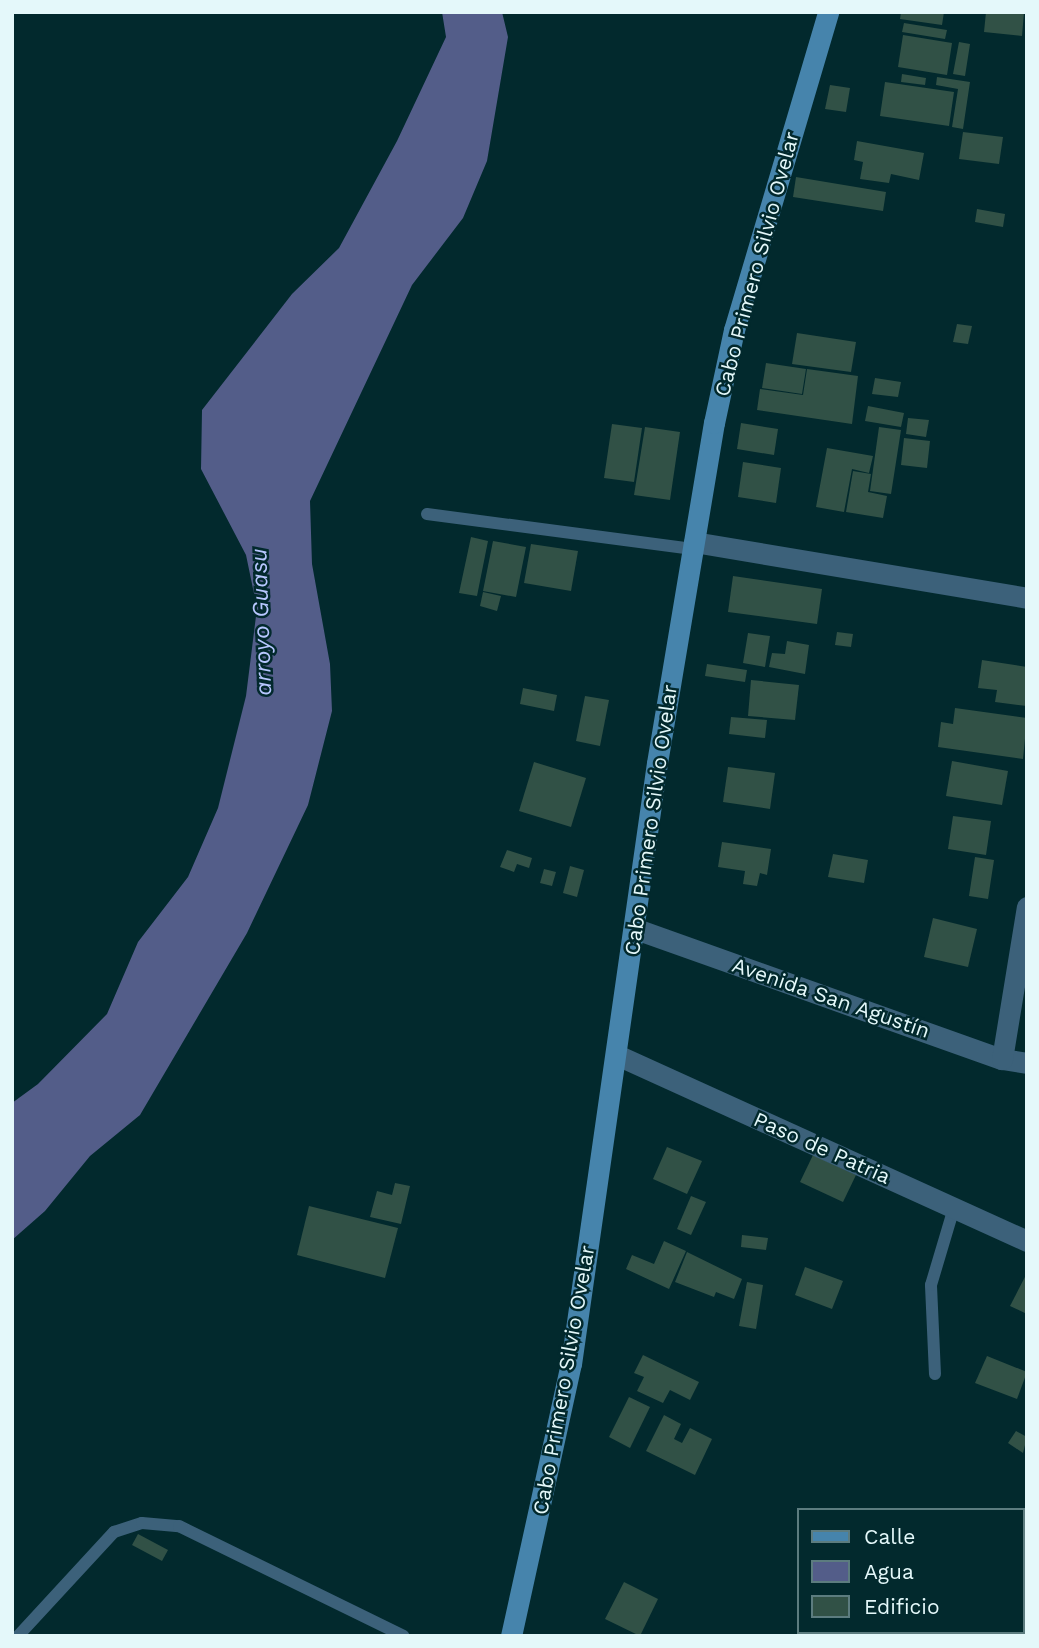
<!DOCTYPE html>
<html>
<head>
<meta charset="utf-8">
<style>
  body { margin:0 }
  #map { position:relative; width:1039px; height:1648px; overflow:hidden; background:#02292d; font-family:"Work Sans",sans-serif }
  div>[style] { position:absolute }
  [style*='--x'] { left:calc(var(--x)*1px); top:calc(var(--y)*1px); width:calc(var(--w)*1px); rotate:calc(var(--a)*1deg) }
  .water>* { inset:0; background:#535d89 }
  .building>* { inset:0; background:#315146 }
  .lane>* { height:12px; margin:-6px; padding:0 6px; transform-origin:6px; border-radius:6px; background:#3c617a }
  .street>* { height:21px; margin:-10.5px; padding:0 10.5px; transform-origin:10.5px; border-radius:10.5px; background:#3c617a }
  .secondary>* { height:21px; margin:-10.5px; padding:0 10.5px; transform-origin:10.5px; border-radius:10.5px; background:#4684ac }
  span { translate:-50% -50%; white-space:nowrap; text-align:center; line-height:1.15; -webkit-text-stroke:5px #02292d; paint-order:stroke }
  .street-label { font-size:21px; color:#e4f8fa }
  .water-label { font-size:23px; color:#b8c7ff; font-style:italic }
  .frame { position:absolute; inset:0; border:14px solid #e4f8fa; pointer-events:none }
  .legend { position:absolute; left:797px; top:1508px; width:228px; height:126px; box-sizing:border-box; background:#02292d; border:2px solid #5c7c7f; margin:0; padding:9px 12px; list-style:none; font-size:21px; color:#e4f8fa }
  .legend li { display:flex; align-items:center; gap:14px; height:35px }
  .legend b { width:35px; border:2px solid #5c7c7f }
</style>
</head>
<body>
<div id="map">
  <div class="water">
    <i style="clip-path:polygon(442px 12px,502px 12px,508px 37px,487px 161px,463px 218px,412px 285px,310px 501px,312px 564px,330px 664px,332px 711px,308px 805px,247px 933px,140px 1115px,90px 1156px,45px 1211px,12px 1240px,12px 1103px,38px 1084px,107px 1014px,138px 942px,188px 877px,218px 808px,246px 696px,257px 608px,246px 555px,201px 469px,202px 410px,292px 294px,339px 248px,397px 141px,446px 37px)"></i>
  </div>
  <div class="building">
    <i style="clip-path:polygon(901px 12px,944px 12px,942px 25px,900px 19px)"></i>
    <i style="clip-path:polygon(986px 12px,1024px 12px,1022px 36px,984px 32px)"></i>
    <i style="clip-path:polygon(904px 23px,947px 30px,945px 39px,902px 32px)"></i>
    <i style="clip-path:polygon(903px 35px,952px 43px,947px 75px,898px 67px)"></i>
    <i style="clip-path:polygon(959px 42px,970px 44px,965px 76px,953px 74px)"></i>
    <i style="clip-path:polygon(902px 74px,926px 78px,925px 85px,901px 82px)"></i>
    <i style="clip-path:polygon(937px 77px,970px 82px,963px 129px,952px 127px,958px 89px,936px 85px)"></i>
    <i style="clip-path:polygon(885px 82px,954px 92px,949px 126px,880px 116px)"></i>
    <i style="clip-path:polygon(830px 85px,850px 88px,846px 112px,825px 109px)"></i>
    <i style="clip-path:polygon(963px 132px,1003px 137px,999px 164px,959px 159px)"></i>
    <i style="clip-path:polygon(857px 141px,924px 153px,919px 180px,891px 174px,889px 183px,860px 179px,863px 162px,854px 160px)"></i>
    <i style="clip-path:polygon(796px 177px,886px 192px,883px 211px,793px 197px)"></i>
    <i style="clip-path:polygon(977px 209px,1005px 214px,1003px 227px,975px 222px)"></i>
    <i style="clip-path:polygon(957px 324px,972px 326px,968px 344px,953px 342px)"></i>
    <i style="clip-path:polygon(797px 333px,856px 342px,851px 372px,792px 364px)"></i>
    <i style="clip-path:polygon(766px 363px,806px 369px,802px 394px,762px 388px)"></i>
    <i style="clip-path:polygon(807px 369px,858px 376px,852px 424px,757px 410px,760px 389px,803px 395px)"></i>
    <i style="clip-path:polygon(875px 378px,901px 382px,898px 397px,872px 394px)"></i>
    <i style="clip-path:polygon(868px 406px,904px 413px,901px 427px,865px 421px)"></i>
    <i style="clip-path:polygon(908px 418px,929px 420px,926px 437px,906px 434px)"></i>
    <i style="clip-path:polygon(741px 423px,778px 429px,774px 455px,737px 449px)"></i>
    <i style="clip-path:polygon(612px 424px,642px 428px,634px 482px,604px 478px)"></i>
    <i style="clip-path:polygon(645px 427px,680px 432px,670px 500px,634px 495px)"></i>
    <i style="clip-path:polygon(879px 427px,901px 430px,891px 494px,870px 491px)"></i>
    <i style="clip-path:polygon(904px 438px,930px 441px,927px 468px,901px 465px)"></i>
    <i style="clip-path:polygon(827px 448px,873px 456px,869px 473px,852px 469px,844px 512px,816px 507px)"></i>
    <i style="clip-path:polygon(743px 462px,781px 468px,776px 503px,738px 497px)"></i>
    <i style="clip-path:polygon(853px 471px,871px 474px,868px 492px,887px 496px,883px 518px,846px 512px)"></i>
    <i style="clip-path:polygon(471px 537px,488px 541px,477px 596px,459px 593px)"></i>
    <i style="clip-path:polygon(493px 541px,526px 547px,516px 597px,483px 591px)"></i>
    <i style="clip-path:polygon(531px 544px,578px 551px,571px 591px,524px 583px)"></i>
    <i style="clip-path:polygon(733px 576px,822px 589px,817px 624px,728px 612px)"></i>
    <i style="clip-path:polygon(483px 592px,501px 596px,497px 611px,480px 606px)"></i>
    <i style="clip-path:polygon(837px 632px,853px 634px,851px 647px,835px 645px)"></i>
    <i style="clip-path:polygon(748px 633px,770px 636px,765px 667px,743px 663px)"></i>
    <i style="clip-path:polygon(787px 641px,809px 645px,805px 674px,769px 667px,772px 653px,785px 654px)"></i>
    <i style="clip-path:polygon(982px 660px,1027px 667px,1027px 706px,995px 702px,997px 690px,978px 688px)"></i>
    <i style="clip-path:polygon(707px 664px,747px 670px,745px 682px,705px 676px)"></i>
    <i style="clip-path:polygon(751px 680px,799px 685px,795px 720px,748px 716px)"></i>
    <i style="clip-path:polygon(523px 688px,557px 695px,554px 711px,520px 704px)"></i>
    <i style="clip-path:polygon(585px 696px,609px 700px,600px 746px,576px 741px)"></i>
    <i style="clip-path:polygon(955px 708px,1027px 718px,1023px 759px,938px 747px,941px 722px,953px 724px)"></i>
    <i style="clip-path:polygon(731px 717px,767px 720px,765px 738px,729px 734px)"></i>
    <i style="clip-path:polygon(952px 761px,1008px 771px,1002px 805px,946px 796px)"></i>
    <i style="clip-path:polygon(534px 762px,586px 778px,571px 827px,519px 811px)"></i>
    <i style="clip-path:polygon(728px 767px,775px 773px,770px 809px,723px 802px)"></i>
    <i style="clip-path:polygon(953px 816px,991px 821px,986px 855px,948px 849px)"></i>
    <i style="clip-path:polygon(722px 842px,771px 849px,767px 875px,760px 873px,757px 886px,743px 884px,745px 871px,718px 867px)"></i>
    <i style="clip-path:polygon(507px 850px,532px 858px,529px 868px,517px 864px,514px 872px,500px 867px)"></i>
    <i style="clip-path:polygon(833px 854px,868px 860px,864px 883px,828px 877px)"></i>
    <i style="clip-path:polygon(975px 857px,994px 860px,988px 899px,969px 896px)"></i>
    <i style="clip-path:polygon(570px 866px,584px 870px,577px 897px,563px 893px)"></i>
    <i style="clip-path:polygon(544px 869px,556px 872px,552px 886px,540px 883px)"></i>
    <i style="clip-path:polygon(933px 918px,977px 929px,968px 967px,924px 957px)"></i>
    <i style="clip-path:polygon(667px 1147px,702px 1161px,687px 1194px,653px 1179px)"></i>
    <i style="clip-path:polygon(813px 1155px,856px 1175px,843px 1202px,800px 1182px)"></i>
    <i style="clip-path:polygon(395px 1183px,410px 1186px,401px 1224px,370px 1217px,377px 1191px,392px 1195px)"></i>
    <i style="clip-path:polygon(691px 1196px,706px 1202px,691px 1235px,677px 1229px)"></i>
    <i style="clip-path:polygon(309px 1206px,398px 1228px,385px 1278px,297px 1255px)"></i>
    <i style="clip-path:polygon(742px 1235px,768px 1238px,766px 1250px,741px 1247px)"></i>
    <i style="clip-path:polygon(664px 1241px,686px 1251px,669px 1289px,626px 1269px,632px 1255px,654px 1264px)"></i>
    <i style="clip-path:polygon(687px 1252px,742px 1279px,734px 1299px,716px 1292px,714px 1297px,675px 1282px)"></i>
    <i style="clip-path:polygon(805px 1267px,843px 1281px,832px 1309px,795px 1295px)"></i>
    <i style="clip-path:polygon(1027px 1273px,1027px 1314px,1010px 1306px)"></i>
    <i style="clip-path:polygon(747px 1282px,763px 1285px,756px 1329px,739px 1326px)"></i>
    <i style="clip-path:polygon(643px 1355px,699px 1382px,690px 1400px,670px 1390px,663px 1403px,637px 1391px,644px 1377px,634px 1373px)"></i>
    <i style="clip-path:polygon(987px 1356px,1027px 1372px,1017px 1399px,975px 1383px)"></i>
    <i style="clip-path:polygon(629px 1397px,650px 1407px,630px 1448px,609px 1437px)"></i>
    <i style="clip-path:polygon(664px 1415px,681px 1424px,674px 1439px,682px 1443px,690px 1428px,712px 1439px,695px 1475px,646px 1451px)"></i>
    <i style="clip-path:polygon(1016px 1431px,1027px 1437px,1023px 1453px,1008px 1443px)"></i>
    <i style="clip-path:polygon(138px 1534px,168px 1550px,162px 1561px,132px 1545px)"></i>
    <i style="clip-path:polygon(624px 1582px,658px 1599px,640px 1636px,605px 1619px)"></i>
  </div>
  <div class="lane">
    <i style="--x:427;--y:514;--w:268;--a:7.5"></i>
    <i style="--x:935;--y:1374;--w:89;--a:-92.6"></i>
    <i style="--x:931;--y:1285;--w:80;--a:-73.4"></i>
    <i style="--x:18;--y:1636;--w:142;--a:-47.3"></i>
    <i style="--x:114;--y:1532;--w:29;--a:-18"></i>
    <i style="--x:142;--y:1523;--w:37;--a:5"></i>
    <i style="--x:179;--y:1526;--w:250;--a:26.1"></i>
  </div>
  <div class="street">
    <i style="--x:694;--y:542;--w:338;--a:9.5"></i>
    <i style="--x:636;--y:929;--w:388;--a:19.6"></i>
    <i style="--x:1002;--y:1059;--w:25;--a:9"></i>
    <i style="--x:617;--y:1055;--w:450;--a:24.4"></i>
    <i style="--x:1002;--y:1059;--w:154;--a:-80.7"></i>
  </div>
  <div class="secondary">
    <i style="--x:511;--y:1636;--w:279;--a:-77.6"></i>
    <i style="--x:571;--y:1364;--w:607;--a:-81.86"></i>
    <i style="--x:657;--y:763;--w:345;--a:-80.5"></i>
    <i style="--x:714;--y:423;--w:95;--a:-77.9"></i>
    <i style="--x:734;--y:330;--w:332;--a:-73.5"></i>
  </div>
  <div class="street-label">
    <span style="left:757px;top:264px;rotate:-75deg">Cabo Primero Silvio Ovelar</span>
    <span style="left:651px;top:820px;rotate:-82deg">Cabo Primero Silvio Ovelar</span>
    <span style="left:831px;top:998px;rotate:19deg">Avenida San Agustín</span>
    <span style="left:822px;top:1148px;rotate:24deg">Paso de Patria</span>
    <span style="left:564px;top:1380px;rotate:-80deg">Cabo Primero Silvio Ovelar</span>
  </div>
  <div class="water-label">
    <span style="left:262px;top:622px;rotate:-92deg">arroyo Guasu</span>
  </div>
  <div class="frame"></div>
  <ul class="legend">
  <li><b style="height:9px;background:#4684ac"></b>Calle</li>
  <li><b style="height:19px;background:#535d89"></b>Agua</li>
  <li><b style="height:19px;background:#315146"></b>Edificio</li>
  </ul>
</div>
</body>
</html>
